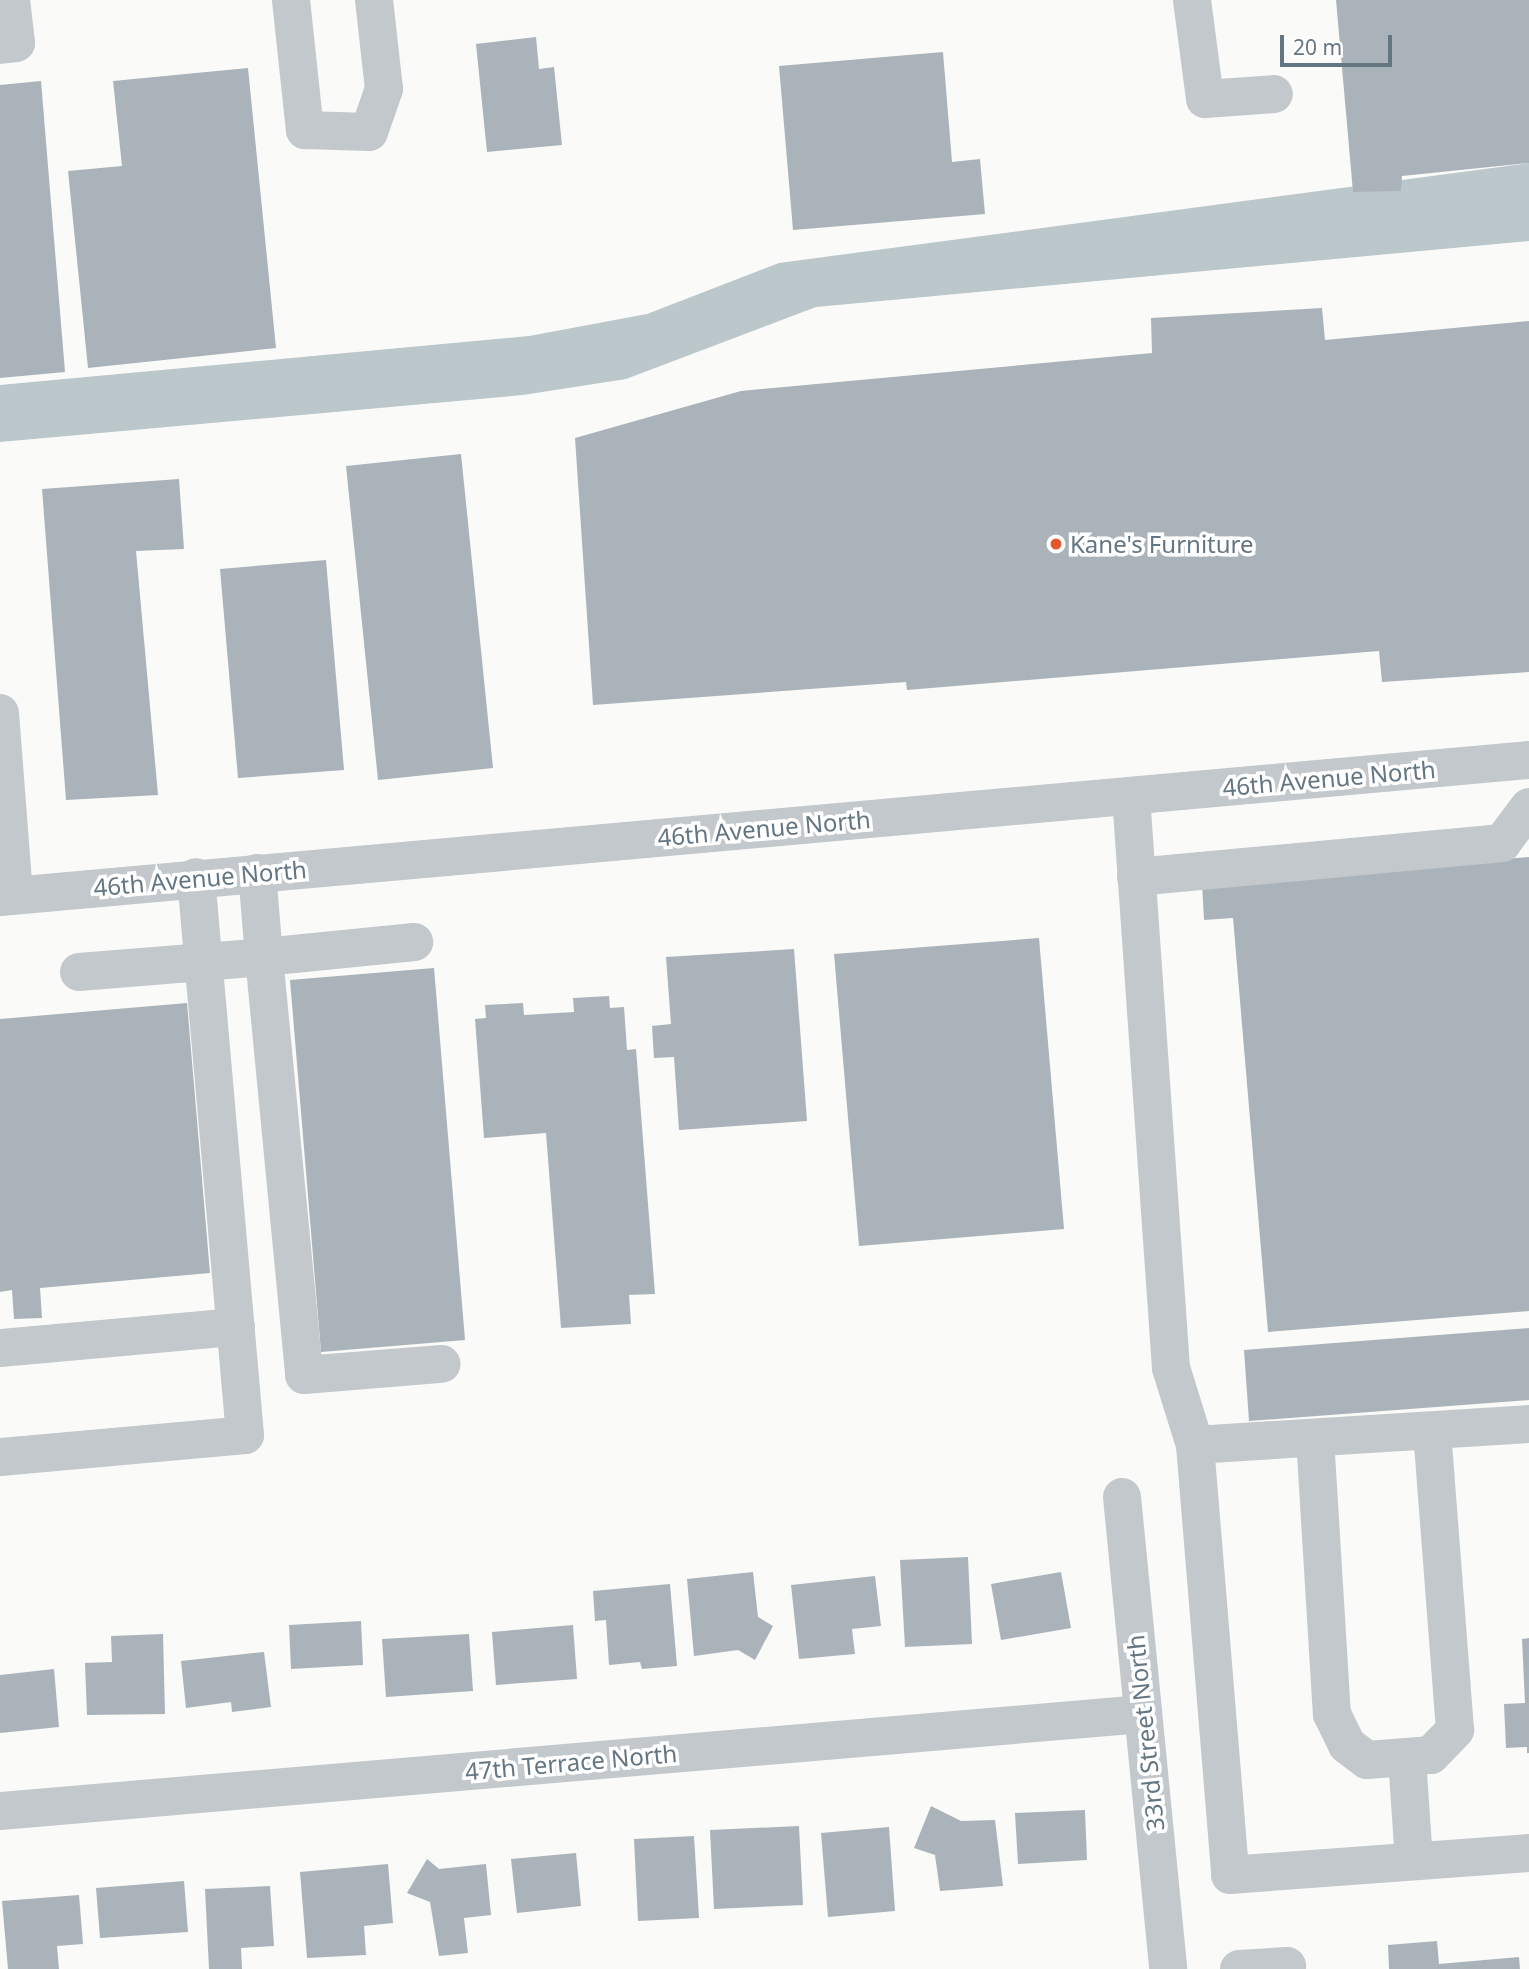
<!DOCTYPE html>
<html>
<head>
<meta charset="utf-8">
<style>
  body { margin:0 }
  #map { position:relative; width:1529px; height:1969px; overflow:hidden; background:#fafaf8; font-family:"Noto Sans",sans-serif }
  div>[style] { position:absolute }
  [style*='--x'] { left:calc(var(--x)*1px); top:calc(var(--y)*1px); width:calc(var(--w)*1px); rotate:calc(var(--a)*1deg) }
  .water>* { inset:0; background:#bbc7cb }
  .building>* { inset:0; background:#aab3b9 }
  .minor>* { height:38px; margin:-19px; padding:0 19px; transform-origin:19px; border-radius:19px; background:#c3c8cc }
  .dots>* { width:19px; height:19px; translate:-50% -50%; box-sizing:border-box; border:4px solid #fff; border-radius:50% }
  span { translate:-50% -50%; white-space:nowrap; text-align:center; line-height:1.15; -webkit-text-stroke:7px #fff; paint-order:stroke }
  .poi-label { font-size:24px; color:#657683 }
  .left { translate:0 -50%; text-align:left }
  .street-label { font-size:24px; color:#657683 }
  .scale { position:absolute; left:1280px; top:35px; width:112px; height:32px; box-sizing:border-box; border:4px solid #657683; border-top:0; padding-left:9px; font-size:21px; line-height:24px; white-space:nowrap; color:#657683; -webkit-text-stroke:5px #fff; paint-order:stroke }
</style>
</head>
<body>
<div id="map">
  <div class="water">
    <i style="clip-path:polygon(1529px 163px,1529px 241px,816px 307px,626px 379px,523px 395px,0 442px,0 385px,529px 336px,647px 314px,779px 263px)"></i>
  </div>
  <div class="building">
    <i style="clip-path:polygon(1336px 0,1529px 0,1529px 163px,1402px 176px,1401px 191px,1353px 192px)"></i>
    <i style="clip-path:polygon(536px 37px,539px 69px,554px 67px,562px 145px,487px 152px,476px 44px)"></i>
    <i style="clip-path:polygon(943px 52px,952px 162px,980px 159px,985px 214px,793px 230px,779px 66px)"></i>
    <i style="clip-path:polygon(248px 68px,276px 348px,88px 368px,68px 171px,122px 166px,113px 81px)"></i>
    <i style="clip-path:polygon(41px 81px,65px 372px,0 378px,0 85px)"></i>
    <i style="clip-path:polygon(1322px 308px,1325px 340px,1529px 321px,1529px 672px,1382px 682px,1379px 651px,907px 690px,906px 682px,593px 705px,575px 438px,741px 391px,1152px 353px,1151px 318px)"></i>
    <i style="clip-path:polygon(461px 454px,493px 768px,378px 780px,346px 466px)"></i>
    <i style="clip-path:polygon(179px 479px,184px 549px,136px 551px,158px 795px,66px 800px,42px 489px)"></i>
    <i style="clip-path:polygon(326px 560px,344px 770px,238px 778px,220px 569px)"></i>
    <i style="clip-path:polygon(1529px 857px,1529px 1311px,1268px 1332px,1233px 918px,1204px 920px,1202px 883px)"></i>
    <i style="clip-path:polygon(1039px 938px,1064px 1229px,859px 1246px,834px 954px)"></i>
    <i style="clip-path:polygon(794px 949px,807px 1121px,679px 1130px,674px 1057px,654px 1058px,652px 1026px,671px 1024px,666px 957px)"></i>
    <i style="clip-path:polygon(434px 968px,465px 1340px,321px 1352px,290px 980px)"></i>
    <i style="clip-path:polygon(609px 996px,610px 1008px,624px 1007px,627px 1050px,636px 1049px,655px 1294px,629px 1295px,631px 1324px,561px 1328px,546px 1133px,484px 1138px,475px 1019px,486px 1018px,485px 1005px,523px 1003px,524px 1015px,574px 1012px,573px 998px)"></i>
    <i style="clip-path:polygon(187px 1003px,210px 1273px,40px 1288px,42px 1318px,14px 1319px,12px 1290px,0 1292px,0 1019px)"></i>
    <i style="clip-path:polygon(1529px 1328px,1529px 1400px,1249px 1421px,1244px 1350px)"></i>
    <i style="clip-path:polygon(968px 1557px,972px 1644px,905px 1647px,900px 1560px)"></i>
    <i style="clip-path:polygon(753px 1572px,758px 1617px,773px 1626px,755px 1660px,738px 1650px,694px 1656px,687px 1579px)"></i>
    <i style="clip-path:polygon(1061px 1572px,1071px 1628px,1001px 1640px,991px 1584px)"></i>
    <i style="clip-path:polygon(875px 1576px,881px 1626px,852px 1629px,855px 1654px,799px 1659px,791px 1585px)"></i>
    <i style="clip-path:polygon(670px 1584px,677px 1666px,642px 1669px,640px 1662px,609px 1665px,606px 1620px,595px 1621px,593px 1591px)"></i>
    <i style="clip-path:polygon(361px 1621px,363px 1665px,291px 1669px,289px 1625px)"></i>
    <i style="clip-path:polygon(573px 1625px,577px 1679px,496px 1685px,492px 1632px)"></i>
    <i style="clip-path:polygon(163px 1634px,165px 1714px,87px 1715px,85px 1663px,112px 1662px,111px 1636px)"></i>
    <i style="clip-path:polygon(469px 1634px,473px 1691px,386px 1697px,382px 1639px)"></i>
    <i style="clip-path:polygon(1529px 1638px,1529px 1753px,1527px 1753px,1527px 1747px,1506px 1748px,1504px 1704px,1525px 1703px,1522px 1639px)"></i>
    <i style="clip-path:polygon(264px 1652px,271px 1707px,232px 1712px,231px 1702px,186px 1708px,181px 1661px)"></i>
    <i style="clip-path:polygon(54px 1669px,59px 1727px,0 1733px,0 1675px)"></i>
    <i style="clip-path:polygon(931px 1806px,961px 1821px,995px 1820px,1003px 1886px,940px 1891px,935px 1855px,914px 1848px)"></i>
    <i style="clip-path:polygon(1085px 1810px,1087px 1860px,1018px 1864px,1015px 1813px)"></i>
    <i style="clip-path:polygon(799px 1826px,803px 1905px,714px 1909px,710px 1830px)"></i>
    <i style="clip-path:polygon(889px 1827px,895px 1911px,828px 1917px,821px 1833px)"></i>
    <i style="clip-path:polygon(694px 1836px,699px 1918px,638px 1921px,634px 1839px)"></i>
    <i style="clip-path:polygon(576px 1853px,581px 1906px,517px 1913px,511px 1859px)"></i>
    <i style="clip-path:polygon(427px 1859px,439px 1869px,486px 1864px,491px 1915px,464px 1918px,468px 1953px,439px 1956px,430px 1902px,407px 1893px)"></i>
    <i style="clip-path:polygon(388px 1864px,393px 1923px,364px 1926px,366px 1955px,307px 1958px,300px 1872px)"></i>
    <i style="clip-path:polygon(184px 1881px,188px 1932px,100px 1938px,96px 1888px)"></i>
    <i style="clip-path:polygon(270px 1886px,274px 1946px,241px 1948px,242px 1969px,209px 1969px,205px 1889px)"></i>
    <i style="clip-path:polygon(79px 1895px,83px 1944px,57px 1946px,59px 1969px,8px 1969px,2px 1901px)"></i>
    <i style="clip-path:polygon(1437px 1941px,1439px 1964px,1519px 1957px,1520px 1969px,1389px 1969px,1388px 1945px)"></i>
  </div>
  <div class="minor">
    <i style="--x:291;--y:0;--w:131;--a:83.9"></i>
    <i style="--x:305;--y:130;--w:64;--a:1.8"></i>
    <i style="--x:369;--y:132;--w:46;--a:-70.8"></i>
    <i style="--x:384;--y:89;--w:90;--a:-96.4"></i>
    <i style="--x:1192;--y:0;--w:100;--a:82.5"></i>
    <i style="--x:1205;--y:99;--w:69;--a:-4.1"></i>
    <i style="--x:0;--y:45;--w:16;--a:-7"></i>
    <i style="--x:16;--y:43;--w:43;--a:-96.6"></i>
    <i style="--x:0;--y:713;--w:183;--a:85.6"></i>
    <i style="--x:1131;--y:796;--w:573;--a:86"></i>
    <i style="--x:1171;--y:1368;--w:81;--a:72.7"></i>
    <i style="--x:1195;--y:1445;--w:431;--a:85.3"></i>
    <i style="--x:1230;--y:1875;--w:300;--a:-4.2"></i>
    <i style="--x:257;--y:873;--w:84;--a:85.2"></i>
    <i style="--x:264;--y:957;--w:151;--a:-5.7"></i>
    <i style="--x:1136;--y:877;--w:368;--a:-5.3"></i>
    <i style="--x:1502;--y:843;--w:45;--a:-53.1"></i>
    <i style="--x:0;--y:897;--w:1535;--a:-5.12"></i>
    <i style="--x:79;--y:972;--w:186;--a:-4.6"></i>
    <i style="--x:264;--y:957;--w:420;--a:84.5"></i>
    <i style="--x:304;--y:1375;--w:138;--a:-4.6"></i>
    <i style="--x:0;--y:1348;--w:237;--a:-5.1"></i>
    <i style="--x:1315;--y:1438;--w:277;--a:86.5"></i>
    <i style="--x:1332;--y:1714;--w:34;--a:64"></i>
    <i style="--x:1347;--y:1745;--w:25;--a:37"></i>
    <i style="--x:1367;--y:1760;--w:40;--a:-4.3"></i>
    <i style="--x:1195;--y:1445;--w:335;--a:-3.6"></i>
    <i style="--x:0;--y:1457;--w:246;--a:-5.1"></i>
    <i style="--x:245;--y:1435;--w:560;--a:-95.02"></i>
    <i style="--x:1122;--y:1497;--w:474;--a:84.4"></i>
    <i style="--x:0;--y:1811;--w:1147;--a:-4.85"></i>
    <i style="--x:1414;--y:1861;--w:104;--a:-93.9"></i>
    <i style="--x:1407;--y:1757;--w:24;--a:-5"></i>
    <i style="--x:1431;--y:1755;--w:35;--a:-46"></i>
    <i style="--x:1455;--y:1730;--w:299;--a:-94.4"></i>
    <i style="--x:1239;--y:1969;--w:48;--a:-3.6"></i>
    <i style="--x:1287;--y:1966;--w:3;--a:90"></i>
  </div>
  <div class="dots">
    <i style="left:1056px;top:544px;background:#e4572e"></i>
  </div>
  <div class="poi-label">
    <span class="left" style="left:1070px;top:544px">Kane's Furniture</span>
  </div>
  <div class="street-label">
    <span style="left:1329px;top:778px;rotate:-5deg">46th Avenue North</span>
    <span style="left:764px;top:828px;rotate:-5deg">46th Avenue North</span>
    <span style="left:200px;top:878px;rotate:-5deg">46th Avenue North</span>
    <span style="left:1145px;top:1733px;rotate:-96deg">33rd Street North</span>
    <span style="left:571px;top:1762px;rotate:-5deg">47th Terrace North</span>
  </div>
  <div class="scale">20 m</div>
</div>
</body>
</html>
